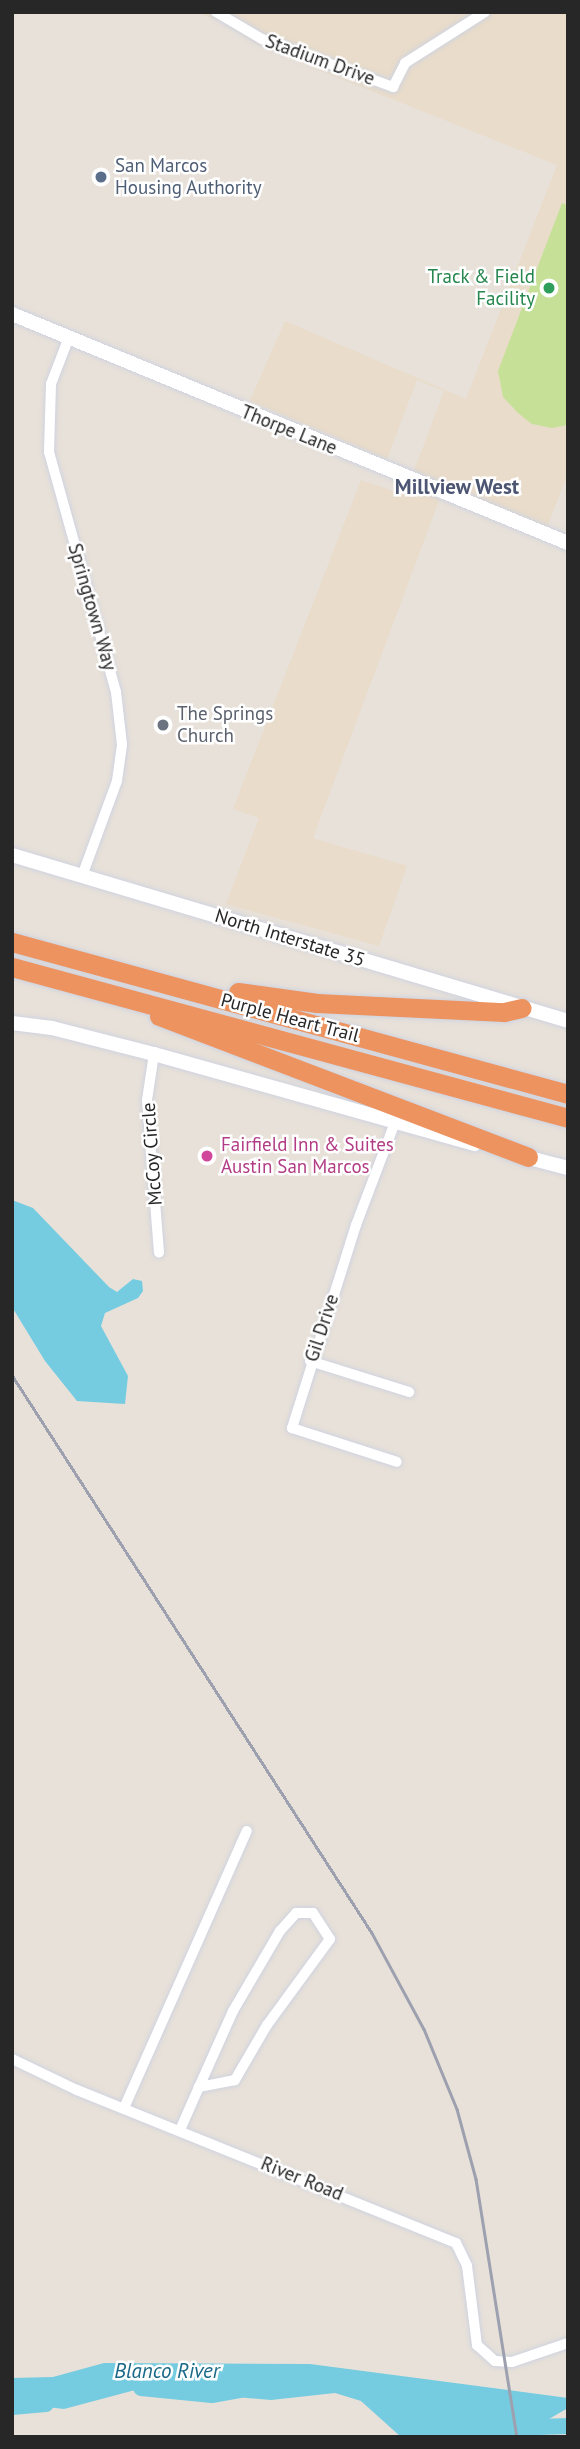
<!DOCTYPE html>
<html>
<head>
<meta charset="utf-8">
<style>
  body { margin:0 }
  #map { position:relative; width:580px; height:2449px; overflow:hidden; background:#e8e1d9; font-family:"PT Sans",sans-serif }
  div>[style] { position:absolute }
  [style*='--x'] { left:calc(var(--x)*1px); top:calc(var(--y)*1px); width:calc(var(--w)*1px); rotate:calc(var(--a)*1deg) }
  .education>* { inset:0; background:#e9dcca }
  .pitch>* { inset:0; background:#c6e197 }
  .water>* { inset:0; background:#75cce1 }
  .river>* { height:16px; margin:-8px; padding:0 8px; transform-origin:8px; border-radius:8px; background:#75cce1 }
  .roads { filter:drop-shadow(0 0 2px #cfd3df) drop-shadow(0 0 2px #cfd3df) }
  .street>* { height:10px; margin:-5px; padding:0 5px; transform-origin:5px; border-radius:5px; background:#fff }
  .secondary>* { height:14px; margin:-7px; padding:0 7px; transform-origin:7px; border-radius:7px; background:#fff }
  .highway>* { height:19px; margin:-9.5px; padding:0 9.5px; transform-origin:9.5px; border-radius:9.5px; background:#ed935f }
  .rail>* { height:2.5px; margin:-1.25px; padding:0 1.25px; transform-origin:1.25px; border-radius:1.25px; background:#9da1af }
  .dots>* { width:19px; height:19px; translate:-50% -50%; box-sizing:border-box; border:4px solid #fff; border-radius:50% }
  span { translate:-50% -50%; white-space:nowrap; text-align:center; line-height:1.15; -webkit-text-stroke:5px #fff; paint-order:stroke }
  .street-label { font-size:19px; color:#272727 }
  .service-label { font-size:19px; color:#4e5e75 }
  .left { translate:0 -50%; text-align:left }
  .leisure-label { font-size:19px; color:#27864d }
  .right { translate:-100% -50%; text-align:right }
  .worship-label { font-size:19px; color:#5b616d }
  .hotel-label { font-size:19px; color:#b23c85 }
  .neighbourhood-label { font-size:21px; color:#4c5672; font-weight:700 }
  .water-label { font-size:21px; color:#1a6988; font-style:italic }
  .frame { position:absolute; inset:0; border:14px solid #272727; pointer-events:none }
</style>
</head>
<body>
<div id="map">
  <div class="education">
    <i style="clip-path:polygon(196px 12px,568px 12px,568px 472px,547px 528px,444px 487px,313px 838px,407px 866px,379px 946px,226px 904px,259px 818px,233px 809px,361px 480px,405px 495px,444px 391px,417px 380px,387px 459px,250px 401px,285px 321px,466px 399px,557px 165px,257px 45px,222px 22px)"></i>
  </div>
  <div class="pitch">
    <i style="clip-path:polygon(562px 203px,568px 205px,568px 425px,552px 428px,532px 424px,518px 413px,503px 397px,498px 371px)"></i>
  </div>
  <div class="water">
    <i style="clip-path:polygon(12px 1200px,33px 1208px,109px 1287px,117px 1292px,133px 1279px,142px 1281px,143px 1291px,138px 1298px,105px 1313px,101px 1326px,128px 1376px,125px 1404px,77px 1401px,45px 1361px,12px 1307px)"></i>
    <i style="clip-path:polygon(104px 2363px,310px 2364px,568px 2398px,568px 2408px,542px 2423px,501px 2437px,401px 2437px,361px 2401px,335px 2393px,271px 2400px,139px 2389px,64px 2409px,12px 2403px,12px 2378px,53px 2377px)"></i>
  </div>
  <div class="river">
    <i style="--x:141;--y:2388;--w:71;--a:5.6"></i>
    <i style="--x:212;--y:2395;--w:28;--a:-10"></i>
    <i style="--x:12;--y:2407;--w:34;--a:-5"></i>
    <i style="--x:511;--y:2428;--w:57;--a:-2"></i>
  </div>
  <div class="roads">
    <div class="street">
      <i style="--x:216;--y:12;--w:53;--a:30.4"></i>
      <i style="--x:262;--y:39;--w:140;--a:20.1"></i>
      <i style="--x:393;--y:87;--w:27;--a:-63"></i>
      <i style="--x:405;--y:63;--w:95;--a:-32.5"></i>
      <i style="--x:69;--y:337;--w:50;--a:111"></i>
      <i style="--x:51;--y:384;--w:68;--a:91.7"></i>
      <i style="--x:49;--y:452;--w:249;--a:74.4"></i>
      <i style="--x:116;--y:692;--w:53;--a:83.5"></i>
      <i style="--x:122;--y:745;--w:36;--a:98"></i>
      <i style="--x:117;--y:781;--w:101;--a:110.2"></i>
      <i style="--x:154;--y:1054;--w:47;--a:98.7"></i>
      <i style="--x:147;--y:1100;--w:153;--a:85.5"></i>
      <i style="--x:394;--y:1125;--w:107;--a:110.8"></i>
      <i style="--x:356;--y:1225;--w:213;--a:107.5"></i>
      <i style="--x:292;--y:1428;--w:110;--a:17.9"></i>
      <i style="--x:310;--y:1361;--w:104;--a:17.4"></i>
      <i style="--x:296;--y:1913;--w:17;--a:0"></i>
      <i style="--x:313;--y:1913;--w:31;--a:57"></i>
      <i style="--x:330;--y:1939;--w:107;--a:126.2"></i>
      <i style="--x:267;--y:2025;--w:64;--a:120.2"></i>
      <i style="--x:235;--y:2080;--w:37;--a:169"></i>
      <i style="--x:199;--y:2087;--w:83;--a:-65.9"></i>
      <i style="--x:233;--y:2011;--w:93;--a:-59.6"></i>
      <i style="--x:280;--y:1931;--w:24;--a:-48"></i>
      <i style="--x:12;--y:2059;--w:72;--a:25.5"></i>
      <i style="--x:77;--y:2090;--w:409;--a:22"></i>
      <i style="--x:456;--y:2243;--w:25;--a:64"></i>
      <i style="--x:467;--y:2266;--w:80;--a:82.8"></i>
      <i style="--x:477;--y:2345;--w:24;--a:42"></i>
      <i style="--x:495;--y:2361;--w:17;--a:3"></i>
      <i style="--x:512;--y:2362;--w:59;--a:-18.7"></i>
      <i style="--x:124;--y:2108;--w:303;--a:-66.1"></i>
      <i style="--x:180;--y:2130;--w:47;--a:-66.2"></i>
    </div>
    <div class="secondary">
      <i style="--x:12;--y:314;--w:601;--a:22.39"></i>
      <i style="--x:12;--y:855;--w:580;--a:16.62"></i>
      <i style="--x:12;--y:1023;--w:40;--a:7.1"></i>
      <i style="--x:52;--y:1028;--w:105;--a:14.3"></i>
      <i style="--x:154;--y:1054;--w:333;--a:15.7"></i>
      <i style="--x:518;--y:1155;--w:52;--a:14.6"></i>
    </div>
    <div class="highway">
      <i style="--x:12;--y:942;--w:576;--a:15.29"></i>
      <i style="--x:12;--y:967;--w:576;--a:15.19"></i>
      <i style="--x:238;--y:992;--w:80;--a:7.9"></i>
      <i style="--x:317;--y:1003;--w:187;--a:2.8"></i>
      <i style="--x:504;--y:1012;--w:18;--a:-13"></i>
      <i style="--x:159;--y:1016;--w:395;--a:20.9"></i>
    </div>
  </div>
  <div class="rail">
    <i style="--x:12;--y:1375;--w:664;--a:57.17"></i>
    <i style="--x:372;--y:1933;--w:109;--a:61.6"></i>
    <i style="--x:424;--y:2029;--w:87;--a:67.6"></i>
    <i style="--x:457;--y:2109;--w:73;--a:74.8"></i>
    <i style="--x:476;--y:2179;--w:261;--a:81"></i>
  </div>
  <div class="dots">
    <i style="left:101px;top:177px;background:#5c6f8a"></i>
    <i style="left:549px;top:288px;background:#2e9e5b"></i>
    <i style="left:163px;top:725px;background:#6b7280"></i>
    <i style="left:207px;top:1156px;background:#d1479c"></i>
  </div>
  <div class="street-label">
    <span style="left:320px;top:60px;rotate:20deg">Stadium Drive</span>
    <span style="left:289px;top:430px;rotate:22deg">Thorpe Lane</span>
    <span style="left:92px;top:607px;rotate:74deg">Springtown Way</span>
    <span style="left:290px;top:938px;rotate:17deg">North Interstate 35</span>
    <span style="left:290px;top:1018px;rotate:15deg">Purple Heart Trail</span>
    <span style="left:152px;top:1154px;rotate:-94deg">McCoy Circle</span>
    <span style="left:322px;top:1328px;rotate:-72deg">Gil Drive</span>
    <span style="left:302px;top:2179px;rotate:22deg">River Road</span>
  </div>
  <div class="service-label">
    <span class="left" style="left:115px;top:177px">San Marcos<br>Housing Authority</span>
  </div>
  <div class="leisure-label">
    <span class="right" style="left:535px;top:288px">Track &amp; Field<br>Facility</span>
  </div>
  <div class="worship-label">
    <span class="left" style="left:177px;top:725px">The Springs<br>Church</span>
  </div>
  <div class="hotel-label">
    <span class="left" style="left:221px;top:1156px">Fairfield Inn &amp; Suites<br>Austin San Marcos</span>
  </div>
  <div class="neighbourhood-label">
    <span style="left:457px;top:487px">Millview West</span>
  </div>
  <div class="water-label">
    <span style="left:167px;top:2371px">Blanco River</span>
  </div>
  <div class="frame"></div>
</div>
</body>
</html>
